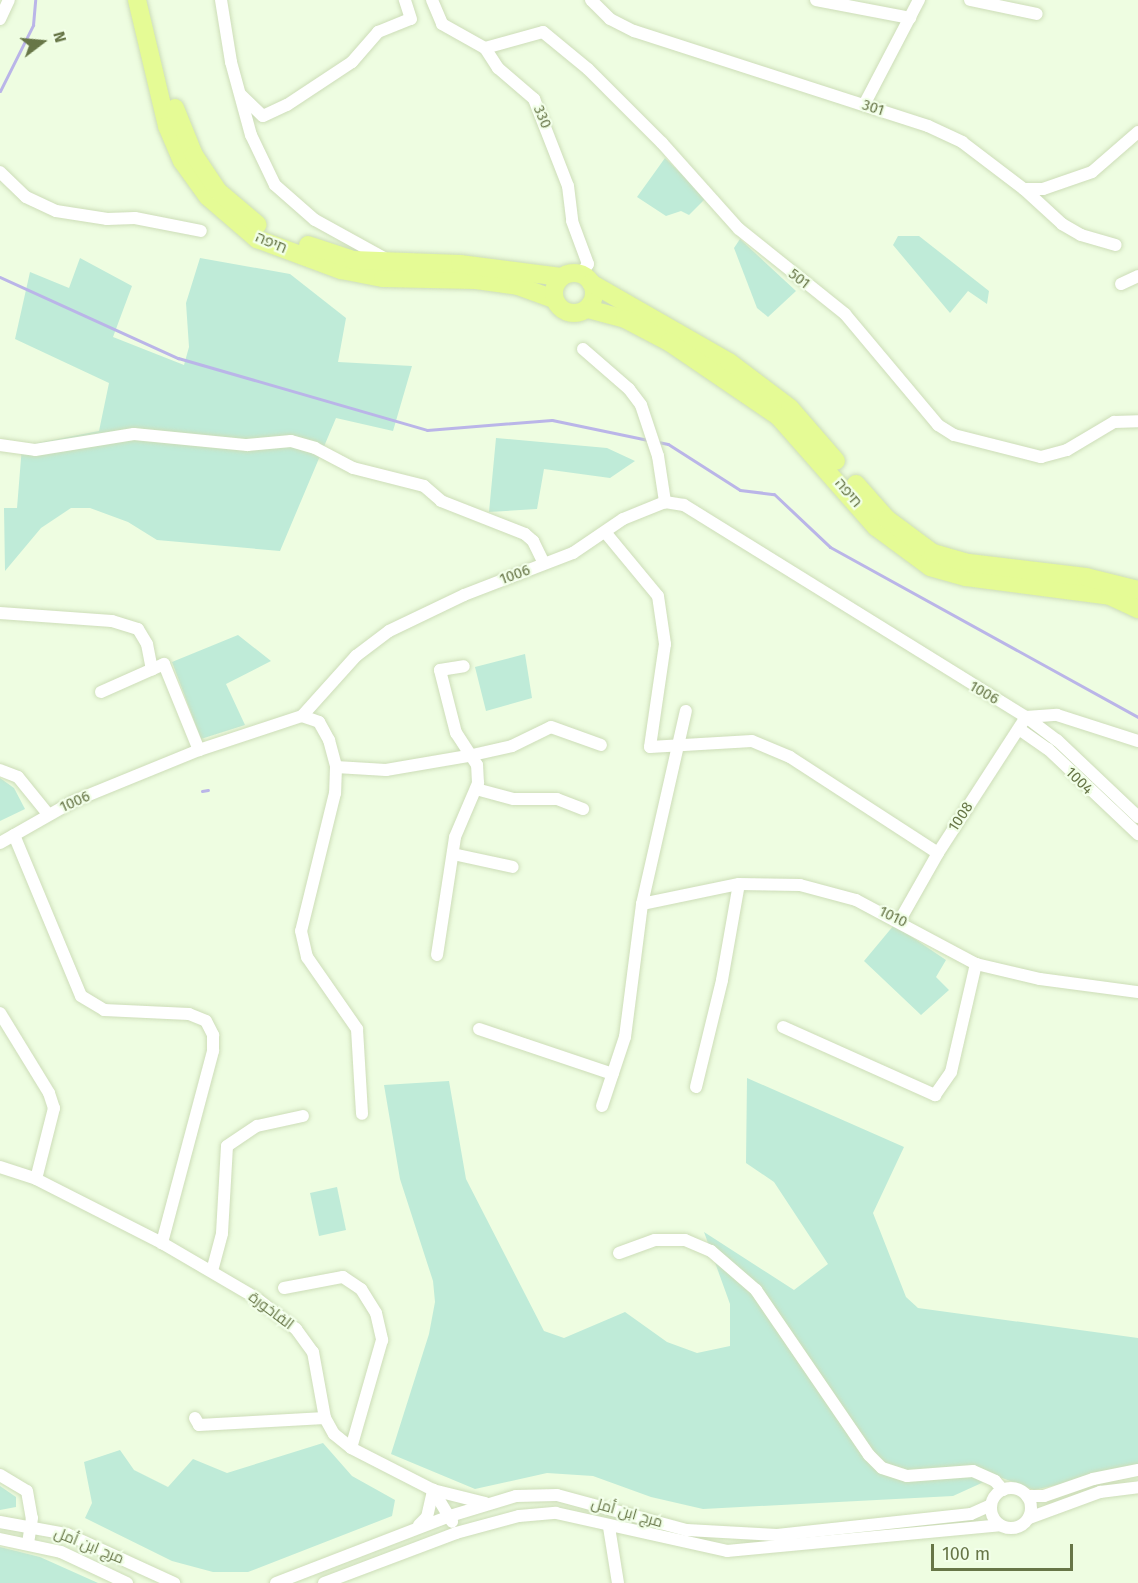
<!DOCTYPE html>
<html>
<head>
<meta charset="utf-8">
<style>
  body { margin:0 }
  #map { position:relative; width:1138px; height:1583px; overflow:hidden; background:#eefde1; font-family:"Fira Sans",Cairo,"Noto Sans Hebrew",sans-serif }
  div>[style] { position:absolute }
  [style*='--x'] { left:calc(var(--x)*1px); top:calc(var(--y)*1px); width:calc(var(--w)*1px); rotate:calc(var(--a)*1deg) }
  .green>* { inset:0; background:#bfebd8 }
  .stream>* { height:3px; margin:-1.5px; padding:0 1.5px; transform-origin:1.5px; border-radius:1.5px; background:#bab5e8 }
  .roads { filter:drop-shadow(0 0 2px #cdddb8) drop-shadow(0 0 2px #cdddb8) }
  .minor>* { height:12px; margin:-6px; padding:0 6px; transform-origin:6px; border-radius:6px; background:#fff }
  .minor>.ring { margin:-6px; padding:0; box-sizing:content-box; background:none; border:12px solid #fff; border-radius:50% }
  .highway>* { height:18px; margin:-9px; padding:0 9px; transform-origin:9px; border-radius:9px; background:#e5fb95 }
  .highway>.ring { margin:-9px; padding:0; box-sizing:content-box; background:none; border:18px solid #e5fb95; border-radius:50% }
  span { translate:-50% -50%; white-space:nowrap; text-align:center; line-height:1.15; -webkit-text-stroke:4.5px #f2ffe9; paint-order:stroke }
  .street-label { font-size:15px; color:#677647 }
  .north { position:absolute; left:12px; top:12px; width:60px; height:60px; -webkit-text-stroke:4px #f2ffe9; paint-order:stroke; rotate:74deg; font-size:16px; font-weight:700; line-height:24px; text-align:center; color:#677647 }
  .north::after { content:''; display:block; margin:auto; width:21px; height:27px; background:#677647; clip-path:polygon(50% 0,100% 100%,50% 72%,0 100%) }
  .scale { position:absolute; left:931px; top:1544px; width:142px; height:27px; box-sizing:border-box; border:3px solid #677647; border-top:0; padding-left:8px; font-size:18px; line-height:21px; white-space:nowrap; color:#677647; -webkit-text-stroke:4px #f2ffe9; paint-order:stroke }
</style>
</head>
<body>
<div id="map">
  <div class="green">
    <i style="clip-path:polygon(665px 158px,706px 198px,689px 215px,681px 211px,666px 216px,637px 197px)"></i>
    <i style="clip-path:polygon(898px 236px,919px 236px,989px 291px,987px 304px,968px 291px,950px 313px,893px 245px)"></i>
    <i style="clip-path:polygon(740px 239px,796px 291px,768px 317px,757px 308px,734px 248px)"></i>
    <i style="clip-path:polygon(80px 258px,132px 286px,113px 337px,184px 365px,189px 347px,186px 303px,200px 258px,290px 274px,346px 318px,338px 362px,412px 366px,393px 431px,336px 418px,280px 551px,157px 540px,128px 522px,90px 508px,71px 508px,41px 528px,5px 571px,4px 508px,17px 508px,22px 446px,99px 431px,109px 383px,15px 339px,30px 272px,69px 288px)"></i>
    <i style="clip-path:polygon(496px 438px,607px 448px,635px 461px,610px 478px,544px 469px,537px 509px,489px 512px)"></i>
    <i style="clip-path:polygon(238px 635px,271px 661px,226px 684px,245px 725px,201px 739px,172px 662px)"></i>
    <i style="clip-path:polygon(525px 654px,532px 698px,486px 711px,475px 667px)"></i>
    <i style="clip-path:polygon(0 778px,14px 788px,25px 809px,0 821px)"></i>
    <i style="clip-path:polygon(894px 925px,946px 960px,936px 977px,949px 990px,921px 1015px,864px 961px)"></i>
    <i style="clip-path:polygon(747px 1078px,904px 1147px,873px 1213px,906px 1297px,918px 1308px,1138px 1338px,1138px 1467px,1034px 1490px,997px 1476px,953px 1496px,703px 1509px,651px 1497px,593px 1476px,547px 1473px,475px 1489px,391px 1454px,429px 1334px,435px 1302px,433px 1281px,400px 1179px,384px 1085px,449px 1081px,466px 1179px,544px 1331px,564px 1338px,625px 1312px,667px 1342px,697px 1353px,730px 1346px,730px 1304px,704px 1232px,794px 1290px,828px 1264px,774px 1182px,746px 1163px)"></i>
    <i style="clip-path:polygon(337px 1187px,346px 1230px,319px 1236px,310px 1193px)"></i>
    <i style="clip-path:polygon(323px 1443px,352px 1476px,395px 1500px,392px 1516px,248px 1572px,213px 1572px,172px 1561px,85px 1518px,92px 1503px,84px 1462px,120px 1450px,134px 1470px,168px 1487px,193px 1459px,227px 1473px)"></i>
    <i style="clip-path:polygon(0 1486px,16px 1497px,16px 1507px,0 1510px)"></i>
    <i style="clip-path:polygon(0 1547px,40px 1557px,98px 1583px,0 1583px)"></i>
  </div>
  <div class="stream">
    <i style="--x:0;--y:91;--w:74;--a:-63.4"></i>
    <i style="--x:33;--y:25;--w:25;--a:-85"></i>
    <i style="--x:0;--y:277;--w:196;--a:24.5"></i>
    <i style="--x:178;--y:358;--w:259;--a:16.1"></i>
    <i style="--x:427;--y:430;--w:125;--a:-4.6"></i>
    <i style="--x:552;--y:420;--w:98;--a:11.8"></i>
    <i style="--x:658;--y:442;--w:10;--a:11"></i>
    <i style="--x:668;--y:444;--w:85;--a:32.6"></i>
    <i style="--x:740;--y:490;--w:34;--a:7"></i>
    <i style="--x:774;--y:494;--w:77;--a:43.4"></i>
    <i style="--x:830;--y:547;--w:352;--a:28.9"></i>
    <i style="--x:202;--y:791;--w:6;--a:-9"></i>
  </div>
  <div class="roads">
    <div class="minor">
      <i style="--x:221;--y:0;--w:63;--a:80.8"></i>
      <i style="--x:231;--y:62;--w:76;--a:74.7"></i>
      <i style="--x:251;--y:135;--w:55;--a:64.4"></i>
      <i style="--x:275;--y:185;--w:53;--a:41.2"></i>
      <i style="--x:315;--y:220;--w:79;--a:28.8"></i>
      <i style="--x:432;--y:0;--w:26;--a:67"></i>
      <i style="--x:442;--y:24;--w:49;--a:29.2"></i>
      <i style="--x:485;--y:48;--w:24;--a:57"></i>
      <i style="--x:498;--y:68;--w:48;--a:40.7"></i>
      <i style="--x:534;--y:99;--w:93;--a:68.7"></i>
      <i style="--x:568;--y:186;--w:35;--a:83"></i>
      <i style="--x:572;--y:221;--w:46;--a:69.6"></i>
      <i style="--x:588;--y:264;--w:12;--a:125"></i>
      <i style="--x:591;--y:0;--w:27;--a:45"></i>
      <i style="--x:610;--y:19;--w:27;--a:27"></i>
      <i style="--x:634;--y:31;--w:309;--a:17.9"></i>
      <i style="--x:928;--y:126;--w:38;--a:25"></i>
      <i style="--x:962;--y:142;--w:78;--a:37.2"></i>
      <i style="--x:1024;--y:189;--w:19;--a:0"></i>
      <i style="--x:1043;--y:189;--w:52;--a:-19.1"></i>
      <i style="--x:1092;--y:172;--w:61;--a:-41"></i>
      <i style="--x:816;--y:0;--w:96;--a:10.8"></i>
      <i style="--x:970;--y:0;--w:68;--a:11.8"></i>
      <i style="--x:0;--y:19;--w:21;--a:-65"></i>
      <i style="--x:485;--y:48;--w:60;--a:-15.4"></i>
      <i style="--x:543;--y:32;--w:58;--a:39.4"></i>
      <i style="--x:588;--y:69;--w:105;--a:45"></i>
      <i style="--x:662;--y:143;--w:115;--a:48.2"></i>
      <i style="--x:739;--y:229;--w:136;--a:38.7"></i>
      <i style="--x:845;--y:314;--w:145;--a:50"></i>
      <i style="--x:938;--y:425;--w:19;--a:32"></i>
      <i style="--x:954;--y:435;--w:90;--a:14.2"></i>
      <i style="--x:1041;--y:457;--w:27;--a:-15"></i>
      <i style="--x:1067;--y:450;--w:55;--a:-30.8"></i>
      <i style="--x:1114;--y:422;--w:24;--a:-2"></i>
      <i style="--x:241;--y:95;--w:30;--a:44"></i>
      <i style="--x:263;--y:116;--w:26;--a:-25"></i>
      <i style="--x:287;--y:105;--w:78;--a:-33.5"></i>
      <i style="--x:352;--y:62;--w:40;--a:-49"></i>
      <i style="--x:378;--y:32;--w:35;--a:-22"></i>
      <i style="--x:411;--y:19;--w:20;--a:-108"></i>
      <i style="--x:864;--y:105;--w:119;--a:-62.4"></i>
      <i style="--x:0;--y:172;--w:36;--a:44"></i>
      <i style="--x:26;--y:197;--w:33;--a:25"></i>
      <i style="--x:56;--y:211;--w:52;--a:8.9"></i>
      <i style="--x:107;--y:219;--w:28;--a:-2"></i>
      <i style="--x:135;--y:218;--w:67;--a:11.1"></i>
      <i style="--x:1024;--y:189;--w:52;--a:42.6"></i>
      <i style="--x:1062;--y:224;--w:22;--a:30"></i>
      <i style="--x:1081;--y:235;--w:36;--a:16"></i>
      <i style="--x:1121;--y:284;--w:19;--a:-25"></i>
      <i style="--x:583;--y:349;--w:61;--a:41"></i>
      <i style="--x:629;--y:389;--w:20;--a:53"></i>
      <i style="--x:641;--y:405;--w:54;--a:71.6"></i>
      <i style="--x:658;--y:456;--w:47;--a:81.3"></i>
      <i style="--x:0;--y:445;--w:35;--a:8"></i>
      <i style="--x:35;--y:450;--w:100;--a:-9.2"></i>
      <i style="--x:134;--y:434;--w:114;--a:5.6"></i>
      <i style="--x:247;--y:445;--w:44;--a:-5.2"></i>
      <i style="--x:291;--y:441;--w:25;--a:16"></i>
      <i style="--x:315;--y:448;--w:43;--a:27.8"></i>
      <i style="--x:353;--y:468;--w:73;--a:14.2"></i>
      <i style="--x:424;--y:486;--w:23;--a:41"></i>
      <i style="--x:441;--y:501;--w:90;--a:21.4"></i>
      <i style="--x:525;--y:534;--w:11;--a:41"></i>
      <i style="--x:533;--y:541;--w:25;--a:64"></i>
      <i style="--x:605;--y:532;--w:83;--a:50.4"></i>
      <i style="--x:658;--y:596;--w:49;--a:81.7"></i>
      <i style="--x:665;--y:644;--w:104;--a:98.3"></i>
      <i style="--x:650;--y:747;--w:102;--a:-3.4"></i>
      <i style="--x:752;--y:741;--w:41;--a:22.8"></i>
      <i style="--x:790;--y:757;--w:176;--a:33"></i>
      <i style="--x:0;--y:613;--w:112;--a:4.1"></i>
      <i style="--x:112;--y:621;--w:27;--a:17"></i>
      <i style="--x:138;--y:629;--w:17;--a:59"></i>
      <i style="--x:147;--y:644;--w:26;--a:79"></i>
      <i style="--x:101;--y:692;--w:69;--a:-24"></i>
      <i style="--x:164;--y:664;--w:93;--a:67.9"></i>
      <i style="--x:302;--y:716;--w:18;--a:19"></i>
      <i style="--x:319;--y:722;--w:21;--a:61"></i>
      <i style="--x:329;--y:740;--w:28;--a:75"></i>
      <i style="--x:336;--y:767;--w:26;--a:92"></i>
      <i style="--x:335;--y:793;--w:142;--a:103.8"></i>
      <i style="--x:301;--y:931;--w:27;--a:77"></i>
      <i style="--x:307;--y:957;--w:88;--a:55.2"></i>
      <i style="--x:357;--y:1029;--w:85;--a:86.6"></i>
      <i style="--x:1026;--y:717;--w:31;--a:-4"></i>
      <i style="--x:1057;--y:715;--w:85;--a:17.8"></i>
      <i style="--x:1019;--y:729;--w:35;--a:35"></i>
      <i style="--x:1048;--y:749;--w:124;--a:43.4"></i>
      <i style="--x:336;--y:767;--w:50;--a:3.4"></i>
      <i style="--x:386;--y:770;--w:83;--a:-9.7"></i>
      <i style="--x:468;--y:756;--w:45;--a:-12.8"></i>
      <i style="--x:512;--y:746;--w:43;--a:-26"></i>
      <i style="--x:551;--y:727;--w:53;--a:19.8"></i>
      <i style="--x:0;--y:770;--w:19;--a:21"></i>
      <i style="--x:18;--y:777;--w:48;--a:51"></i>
      <i style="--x:476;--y:789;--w:39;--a:15"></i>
      <i style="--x:514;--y:799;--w:43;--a:0"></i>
      <i style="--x:557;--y:799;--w:28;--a:21"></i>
      <i style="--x:14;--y:835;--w:174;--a:67.4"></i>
      <i style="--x:81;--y:996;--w:27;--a:31"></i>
      <i style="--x:104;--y:1010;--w:85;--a:2.7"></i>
      <i style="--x:189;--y:1014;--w:18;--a:22"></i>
      <i style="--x:206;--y:1021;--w:16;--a:63"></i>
      <i style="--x:213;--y:1035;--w:16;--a:90"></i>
      <i style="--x:213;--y:1051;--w:199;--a:104.9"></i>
      <i style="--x:0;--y:843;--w:85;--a:-29.6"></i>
      <i style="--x:74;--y:801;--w:135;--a:-22.2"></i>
      <i style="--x:199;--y:750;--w:108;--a:-18.3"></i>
      <i style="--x:302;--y:716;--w:81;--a:-48"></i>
      <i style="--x:356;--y:656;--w:41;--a:-37.1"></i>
      <i style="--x:389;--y:631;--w:83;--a:-25.6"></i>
      <i style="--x:464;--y:595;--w:117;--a:-21.1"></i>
      <i style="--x:573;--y:553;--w:60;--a:-34.2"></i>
      <i style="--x:623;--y:519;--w:45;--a:-22"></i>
      <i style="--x:665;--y:502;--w:19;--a:9"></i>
      <i style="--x:684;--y:505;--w:402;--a:31.8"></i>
      <i style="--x:1026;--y:717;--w:39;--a:37"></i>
      <i style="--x:1057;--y:740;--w:112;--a:43.5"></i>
      <i style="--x:453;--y:854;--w:61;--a:12.2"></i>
      <i style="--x:642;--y:904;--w:99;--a:-11.7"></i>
      <i style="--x:739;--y:884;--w:61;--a:0.9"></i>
      <i style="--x:800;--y:885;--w:58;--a:15"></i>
      <i style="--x:856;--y:900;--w:136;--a:28.1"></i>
      <i style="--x:976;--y:964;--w:66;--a:13.2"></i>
      <i style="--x:1040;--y:979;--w:99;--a:7.6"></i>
      <i style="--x:900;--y:920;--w:77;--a:-60.4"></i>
      <i style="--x:938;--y:853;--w:162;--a:-57.1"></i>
      <i style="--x:437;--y:955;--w:119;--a:-81.3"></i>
      <i style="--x:455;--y:837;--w:59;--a:-66.9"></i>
      <i style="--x:478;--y:783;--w:18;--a:-93"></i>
      <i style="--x:477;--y:765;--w:38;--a:-123"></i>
      <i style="--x:456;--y:733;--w:65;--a:-104.3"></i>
      <i style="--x:440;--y:670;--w:24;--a:-9"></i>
      <i style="--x:0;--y:1013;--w:94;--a:58.5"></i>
      <i style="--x:49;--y:1093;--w:16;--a:72"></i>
      <i style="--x:54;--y:1108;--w:73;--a:104.2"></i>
      <i style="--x:783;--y:1027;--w:167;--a:24.1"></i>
      <i style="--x:935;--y:1095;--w:28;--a:-55"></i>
      <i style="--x:951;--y:1072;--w:111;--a:-77"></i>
      <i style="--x:479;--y:1029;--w:141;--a:18.6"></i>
      <i style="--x:696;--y:1087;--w:110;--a:-76.3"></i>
      <i style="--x:722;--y:980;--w:97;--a:-80"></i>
      <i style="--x:602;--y:1106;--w:73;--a:-71.6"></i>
      <i style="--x:625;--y:1037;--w:134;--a:-82.7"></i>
      <i style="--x:642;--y:904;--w:198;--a:-77.2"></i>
      <i style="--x:0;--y:1167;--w:38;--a:18"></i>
      <i style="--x:36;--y:1179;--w:141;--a:26.9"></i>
      <i style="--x:162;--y:1243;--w:109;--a:30.3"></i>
      <i style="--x:256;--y:1298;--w:51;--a:37.8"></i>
      <i style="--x:296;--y:1329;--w:29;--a:54"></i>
      <i style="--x:313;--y:1352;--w:67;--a:79.7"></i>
      <i style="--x:325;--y:1418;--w:18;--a:61"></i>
      <i style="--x:334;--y:1434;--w:22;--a:39"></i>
      <i style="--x:351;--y:1448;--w:92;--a:27.1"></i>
      <i style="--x:433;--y:1490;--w:37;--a:59"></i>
      <i style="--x:619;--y:1253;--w:38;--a:-20"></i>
      <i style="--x:655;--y:1240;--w:30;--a:0"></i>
      <i style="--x:685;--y:1240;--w:28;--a:23"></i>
      <i style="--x:711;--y:1251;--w:60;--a:40.9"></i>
      <i style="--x:756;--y:1290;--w:200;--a:55.6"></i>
      <i style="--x:869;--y:1455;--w:18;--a:45"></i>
      <i style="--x:882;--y:1468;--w:26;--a:18"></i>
      <i style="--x:907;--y:1476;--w:66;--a:-4.3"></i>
      <i style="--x:973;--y:1471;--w:24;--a:24"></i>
      <i style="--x:995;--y:1481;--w:12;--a:48"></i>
      <i style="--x:212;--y:1271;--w:39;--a:-75"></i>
      <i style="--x:222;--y:1233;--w:87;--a:-86.7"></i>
      <i style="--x:227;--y:1146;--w:36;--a:-34"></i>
      <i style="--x:257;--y:1126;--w:47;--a:-12.3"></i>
      <i style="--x:284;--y:1288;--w:60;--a:-10.6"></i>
      <i style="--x:343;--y:1277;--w:22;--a:34"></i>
      <i style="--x:361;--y:1289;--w:28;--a:58"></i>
      <i style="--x:376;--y:1313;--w:28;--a:77"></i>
      <i style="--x:382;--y:1340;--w:112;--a:106"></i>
      <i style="--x:195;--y:1418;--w:8;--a:60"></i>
      <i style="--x:199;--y:1425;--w:126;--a:-3.2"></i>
      <i style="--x:0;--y:1475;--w:31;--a:31"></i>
      <i style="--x:27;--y:1491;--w:27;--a:80"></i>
      <i style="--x:32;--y:1518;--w:25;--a:99"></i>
      <i class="ring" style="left:991px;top:1488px;width:28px;height:28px"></i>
      <i style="--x:1027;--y:1496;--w:17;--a:0"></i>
      <i style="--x:1044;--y:1496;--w:52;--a:-19.1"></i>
      <i style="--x:1093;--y:1479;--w:46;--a:-11.3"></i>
      <i style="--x:1029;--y:1518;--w:76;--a:-20.1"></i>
      <i style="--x:1100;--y:1492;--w:38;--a:-7"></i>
      <i style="--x:0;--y:1522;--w:68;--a:10.2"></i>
      <i style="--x:67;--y:1534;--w:118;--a:24.6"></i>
      <i style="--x:419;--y:1525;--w:11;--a:-45"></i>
      <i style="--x:427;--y:1517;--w:28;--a:-77"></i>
      <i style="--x:433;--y:1490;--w:54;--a:14"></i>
      <i style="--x:609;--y:1527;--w:57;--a:80.9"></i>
      <i style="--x:0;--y:1539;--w:62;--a:12"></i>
      <i style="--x:61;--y:1552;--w:73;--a:25.2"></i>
      <i style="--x:276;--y:1583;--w:186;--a:-21.1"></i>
      <i style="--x:450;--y:1516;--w:69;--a:-16.9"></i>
      <i style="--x:516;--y:1496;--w:41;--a:-1.4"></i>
      <i style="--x:557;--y:1495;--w:135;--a:15.1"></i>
      <i style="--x:687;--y:1530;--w:90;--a:3.2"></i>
      <i style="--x:777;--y:1535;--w:195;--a:-6.2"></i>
      <i style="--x:971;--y:1514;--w:22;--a:-24"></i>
      <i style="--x:324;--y:1583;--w:141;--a:-20.7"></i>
      <i style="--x:456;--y:1533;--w:65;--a:-15.1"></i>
      <i style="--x:519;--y:1516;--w:37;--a:-5"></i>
      <i style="--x:556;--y:1513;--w:175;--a:12.5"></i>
      <i style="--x:727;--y:1551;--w:274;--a:-5.4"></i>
    </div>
    <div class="highway">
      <i style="--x:137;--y:0;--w:130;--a:76.6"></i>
      <i style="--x:167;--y:126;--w:38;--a:67"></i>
      <i style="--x:182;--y:161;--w:44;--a:54.2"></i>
      <i style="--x:208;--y:197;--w:65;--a:40.6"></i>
      <i style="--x:257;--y:239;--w:90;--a:20.3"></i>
      <i style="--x:341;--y:270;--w:43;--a:10.8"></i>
      <i style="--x:383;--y:278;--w:93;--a:1.2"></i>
      <i style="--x:476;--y:280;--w:42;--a:8.1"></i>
      <i style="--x:518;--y:286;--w:38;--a:20"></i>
      <i style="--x:175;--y:108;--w:51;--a:68"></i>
      <i style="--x:194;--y:155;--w:43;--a:56.3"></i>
      <i style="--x:218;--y:191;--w:52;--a:40.4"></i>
      <i style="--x:308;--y:245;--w:47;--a:18.4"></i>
      <i style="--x:353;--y:260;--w:107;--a:2.1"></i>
      <i style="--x:460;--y:264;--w:102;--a:7.3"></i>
      <i class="ring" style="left:554px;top:273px;width:22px;height:22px"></i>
      <i style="--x:591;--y:283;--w:159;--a:29.8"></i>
      <i style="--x:729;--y:362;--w:76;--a:37"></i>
      <i style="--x:790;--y:408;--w:70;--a:49"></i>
      <i style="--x:588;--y:309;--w:38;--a:15"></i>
      <i style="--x:625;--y:319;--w:50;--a:27.6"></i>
      <i style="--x:669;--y:342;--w:132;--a:34.2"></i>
      <i style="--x:778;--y:416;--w:148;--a:48.6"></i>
      <i style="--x:876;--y:527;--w:67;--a:36.5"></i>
      <i style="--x:930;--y:567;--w:37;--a:16"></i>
      <i style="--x:966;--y:577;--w:145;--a:7.5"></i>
      <i style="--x:1110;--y:596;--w:31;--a:25"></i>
      <i style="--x:856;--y:484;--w:47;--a:48.5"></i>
      <i style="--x:887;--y:519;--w:57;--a:36.5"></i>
      <i style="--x:933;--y:553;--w:37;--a:16"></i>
      <i style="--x:969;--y:563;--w:118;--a:6.8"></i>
      <i style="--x:1086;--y:577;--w:54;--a:14"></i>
    </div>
  </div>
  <div class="street-label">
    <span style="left:873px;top:108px;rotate:18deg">301</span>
    <span style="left:542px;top:117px;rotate:67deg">330</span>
    <span style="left:271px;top:243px;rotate:23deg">חיפה</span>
    <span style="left:799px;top:279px;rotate:38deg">501</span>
    <span style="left:848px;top:493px;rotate:50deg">חיפה</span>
    <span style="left:515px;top:575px;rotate:-20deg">1006</span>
    <span style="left:984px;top:693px;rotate:30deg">1006</span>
    <span style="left:1079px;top:781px;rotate:45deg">1004</span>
    <span style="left:75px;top:802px;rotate:-24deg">1006</span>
    <span style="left:961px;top:817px;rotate:-57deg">1008</span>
    <span style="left:893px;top:917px;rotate:26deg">1010</span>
    <span style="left:271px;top:1311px;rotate:37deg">الفاخورة</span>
    <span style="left:627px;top:1513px;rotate:16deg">مرج ابن أمل</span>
    <span style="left:89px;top:1546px;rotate:22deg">مرج ابن أمل</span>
  </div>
  <div class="north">N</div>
  <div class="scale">100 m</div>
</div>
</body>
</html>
